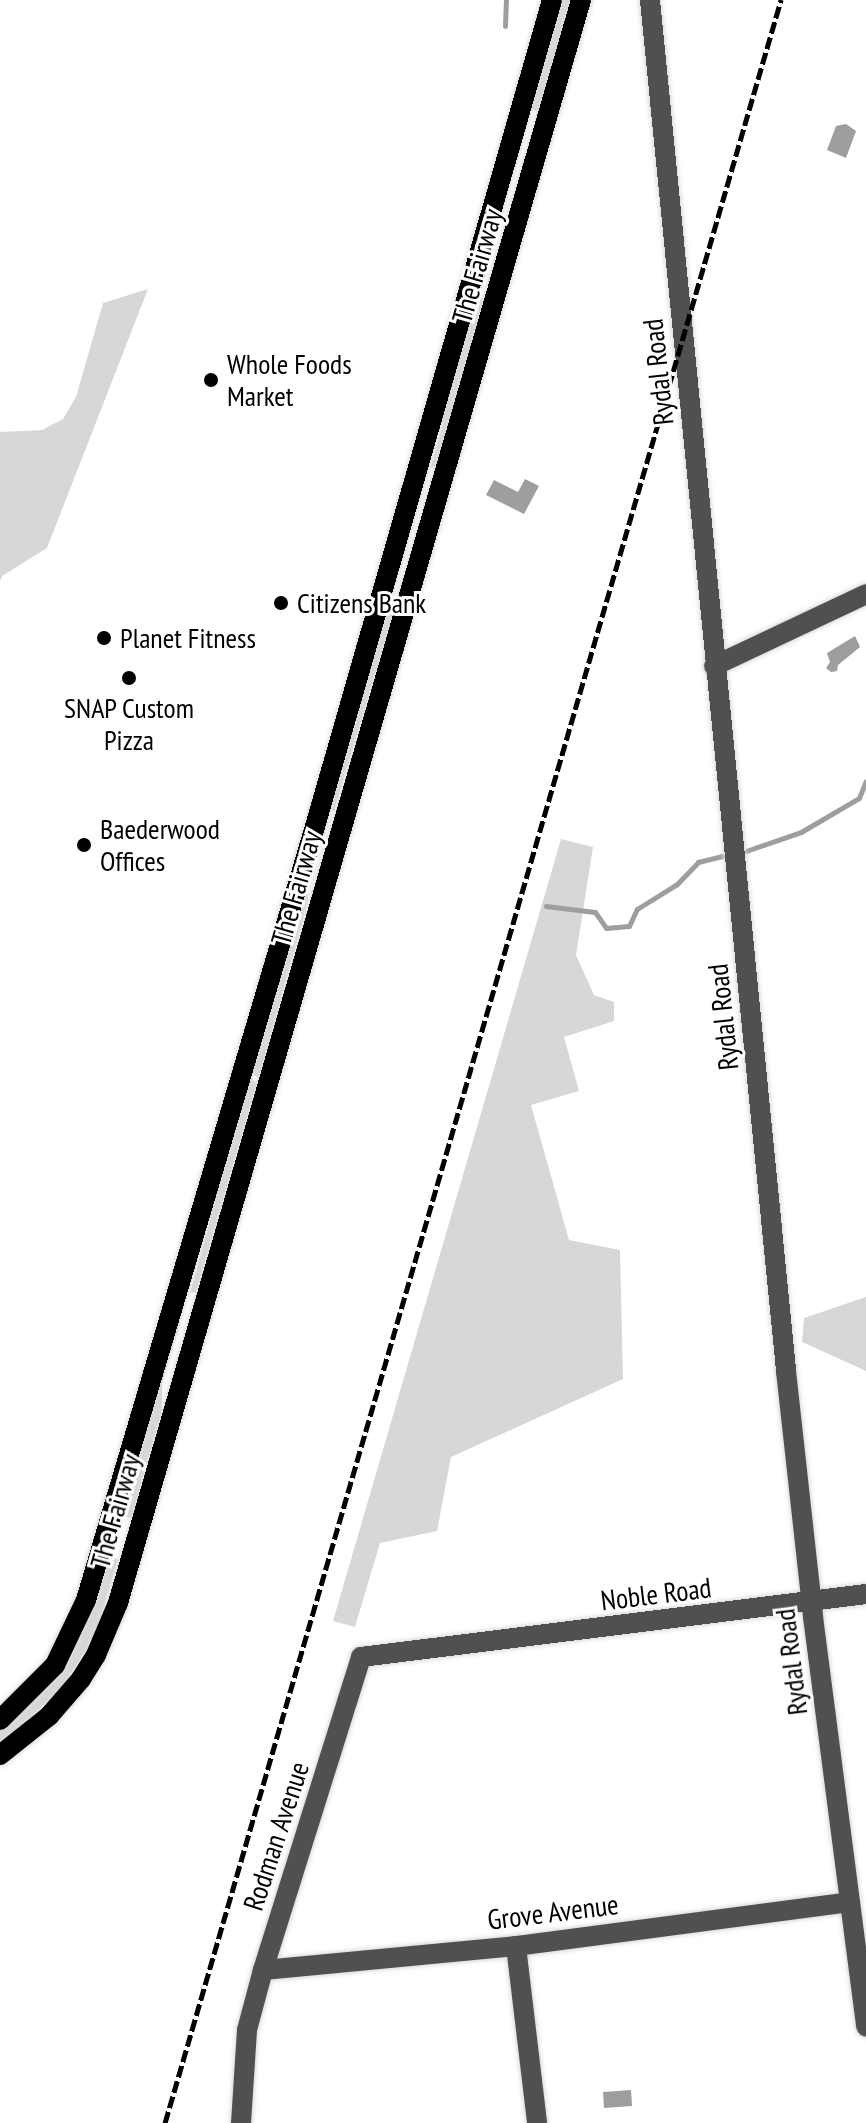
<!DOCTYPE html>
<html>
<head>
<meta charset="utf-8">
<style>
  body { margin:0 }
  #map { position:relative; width:866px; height:2123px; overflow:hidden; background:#fff; font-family:"PT Sans Narrow",sans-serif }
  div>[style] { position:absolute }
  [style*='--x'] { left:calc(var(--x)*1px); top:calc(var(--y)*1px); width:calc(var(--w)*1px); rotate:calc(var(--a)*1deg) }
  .green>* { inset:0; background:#d7d7d7 }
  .water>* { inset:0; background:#9e9e9e }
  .stream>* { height:5px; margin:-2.5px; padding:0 2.5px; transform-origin:2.5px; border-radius:2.5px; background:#9e9e9e }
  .roads { filter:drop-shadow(0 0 2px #dbdbdb) drop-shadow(0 0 2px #dbdbdb) }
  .minor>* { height:20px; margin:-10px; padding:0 10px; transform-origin:10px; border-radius:10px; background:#505050 }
  .major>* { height:20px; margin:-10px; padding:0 10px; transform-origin:10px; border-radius:10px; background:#000 }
  .rail>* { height:5px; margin-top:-2.5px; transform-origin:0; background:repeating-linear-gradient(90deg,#000 0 12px,transparent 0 16px) }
  .dots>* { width:22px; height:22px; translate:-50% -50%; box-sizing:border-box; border:4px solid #fff; border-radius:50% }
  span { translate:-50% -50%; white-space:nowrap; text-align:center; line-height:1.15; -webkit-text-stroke:6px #fff; paint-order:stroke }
  .street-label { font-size:28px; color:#000 }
  .poi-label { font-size:28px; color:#000 }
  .left { translate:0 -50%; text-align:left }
</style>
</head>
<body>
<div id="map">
  <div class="green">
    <i style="clip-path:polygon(558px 0,573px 0,541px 109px,536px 111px,529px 109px)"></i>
    <i style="clip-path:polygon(486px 248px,493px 251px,481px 291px,483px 311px,437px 467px,430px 468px,443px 425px,440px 406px)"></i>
    <i style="clip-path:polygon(148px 289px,47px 548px,2px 576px,0 581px,0 432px,42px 430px,63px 419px,76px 397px,103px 303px)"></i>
    <i style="clip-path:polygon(382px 610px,393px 614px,334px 811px,330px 808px)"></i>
    <i style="clip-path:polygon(561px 839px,593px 847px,576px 955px,594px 995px,614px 1002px,614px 1021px,564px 1037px,579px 1091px,531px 1105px,569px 1240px,620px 1250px,623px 1379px,451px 1457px,437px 1531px,380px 1543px,355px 1627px,333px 1621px)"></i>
    <i style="clip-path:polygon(308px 883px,308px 900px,259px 1078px,250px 1072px)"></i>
    <i style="clip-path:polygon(249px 1076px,257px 1083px,196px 1292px,190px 1293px,210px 1221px,210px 1196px)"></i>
    <i style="clip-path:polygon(866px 1297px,866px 1371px,802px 1342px,804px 1318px)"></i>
    <i style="clip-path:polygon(174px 1321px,180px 1323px,162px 1383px,162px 1410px,131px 1518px,125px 1517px,135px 1479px,133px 1460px)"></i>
    <i style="clip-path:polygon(113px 1555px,118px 1560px,98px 1625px,85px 1652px,58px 1693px,0 1743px,0 1728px,24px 1710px,108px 1556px)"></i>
  </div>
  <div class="water">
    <i style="clip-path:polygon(846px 124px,856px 131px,846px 158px,827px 150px,836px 126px)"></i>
    <i style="clip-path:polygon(525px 479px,539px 486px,524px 514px,486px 495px,494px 480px,518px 492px)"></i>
    <i style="clip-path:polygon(855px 636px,860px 647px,838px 665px,837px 671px,831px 672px,826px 668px,830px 662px,827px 653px)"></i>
    <i style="clip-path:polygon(631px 2090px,632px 2106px,604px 2108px,603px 2092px)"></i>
  </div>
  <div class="stream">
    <i style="--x:505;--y:26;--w:26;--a:-88"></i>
    <i style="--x:746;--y:851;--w:58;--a:-19.1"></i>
    <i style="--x:801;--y:832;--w:67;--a:-30.4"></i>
    <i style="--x:859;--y:798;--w:18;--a:-68"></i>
    <i style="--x:546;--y:906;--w:49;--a:7"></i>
    <i style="--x:595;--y:912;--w:19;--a:55"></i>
    <i style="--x:606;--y:928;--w:23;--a:-5"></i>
    <i style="--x:629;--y:926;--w:19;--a:-65"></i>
    <i style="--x:637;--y:909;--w:47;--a:-32"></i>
    <i style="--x:677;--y:884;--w:30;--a:-46"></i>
    <i style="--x:698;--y:862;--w:25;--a:-14"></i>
  </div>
  <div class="roads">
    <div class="minor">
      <i style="--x:650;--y:0;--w:1378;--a:84.33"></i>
      <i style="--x:786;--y:1371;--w:247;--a:83.7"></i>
      <i style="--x:813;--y:1617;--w:413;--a:82.6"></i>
      <i style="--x:714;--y:666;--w:168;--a:-25.3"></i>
      <i style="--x:516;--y:1946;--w:178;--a:83.2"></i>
      <i style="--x:263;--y:1970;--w:254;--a:-5.4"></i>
      <i style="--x:516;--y:1946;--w:336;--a:-7.5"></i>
      <i style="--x:241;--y:2123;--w:93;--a:-86.3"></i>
      <i style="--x:247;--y:2030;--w:62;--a:-75.1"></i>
      <i style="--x:263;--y:1970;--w:328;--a:-72.6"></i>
      <i style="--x:361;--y:1657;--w:509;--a:-7.11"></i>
    </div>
    <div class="major">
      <i style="--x:0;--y:1720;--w:78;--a:-45"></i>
      <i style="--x:55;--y:1665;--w:72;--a:-64.5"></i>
      <i style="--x:86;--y:1600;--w:810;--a:-73.51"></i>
      <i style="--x:316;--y:823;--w:856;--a:-74"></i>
      <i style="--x:0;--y:1755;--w:63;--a:-38.5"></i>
      <i style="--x:49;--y:1716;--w:49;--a:-49.1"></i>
      <i style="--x:81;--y:1679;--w:28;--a:-58"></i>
      <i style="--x:96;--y:1655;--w:56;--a:-67.1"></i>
      <i style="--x:118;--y:1603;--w:1669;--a:-73.89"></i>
    </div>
  </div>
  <div class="rail">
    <i style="--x:165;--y:2123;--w:2211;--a:-73.82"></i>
  </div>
  <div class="dots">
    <i style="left:211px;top:380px;background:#000"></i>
    <i style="left:281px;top:603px;background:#000"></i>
    <i style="left:104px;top:638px;background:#000"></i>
    <i style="left:129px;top:678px;background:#000"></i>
    <i style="left:84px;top:845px;background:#000"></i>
  </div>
  <div class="street-label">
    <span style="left:477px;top:266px;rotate:-74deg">The Fairway</span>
    <span style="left:658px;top:372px;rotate:-96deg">Rydal Road</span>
    <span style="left:296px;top:888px;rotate:-74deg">The Fairway</span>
    <span style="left:723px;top:1017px;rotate:-96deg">Rydal Road</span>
    <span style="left:115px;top:1511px;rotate:-74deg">The Fairway</span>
    <span style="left:656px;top:1594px;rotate:-7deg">Noble Road</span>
    <span style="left:791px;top:1662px;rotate:-97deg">Rydal Road</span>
    <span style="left:276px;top:1836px;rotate:-72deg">Rodman Avenue</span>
    <span style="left:553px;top:1912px;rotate:-7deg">Grove Avenue</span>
  </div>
  <div class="poi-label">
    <span class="left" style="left:227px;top:380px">Whole Foods<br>Market</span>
    <span class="left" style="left:297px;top:603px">Citizens Bank</span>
    <span class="left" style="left:120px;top:638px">Planet Fitness</span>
    <span style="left:129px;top:724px">SNAP Custom<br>Pizza</span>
    <span class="left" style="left:100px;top:845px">Baederwood<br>Offices</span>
  </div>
</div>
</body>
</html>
